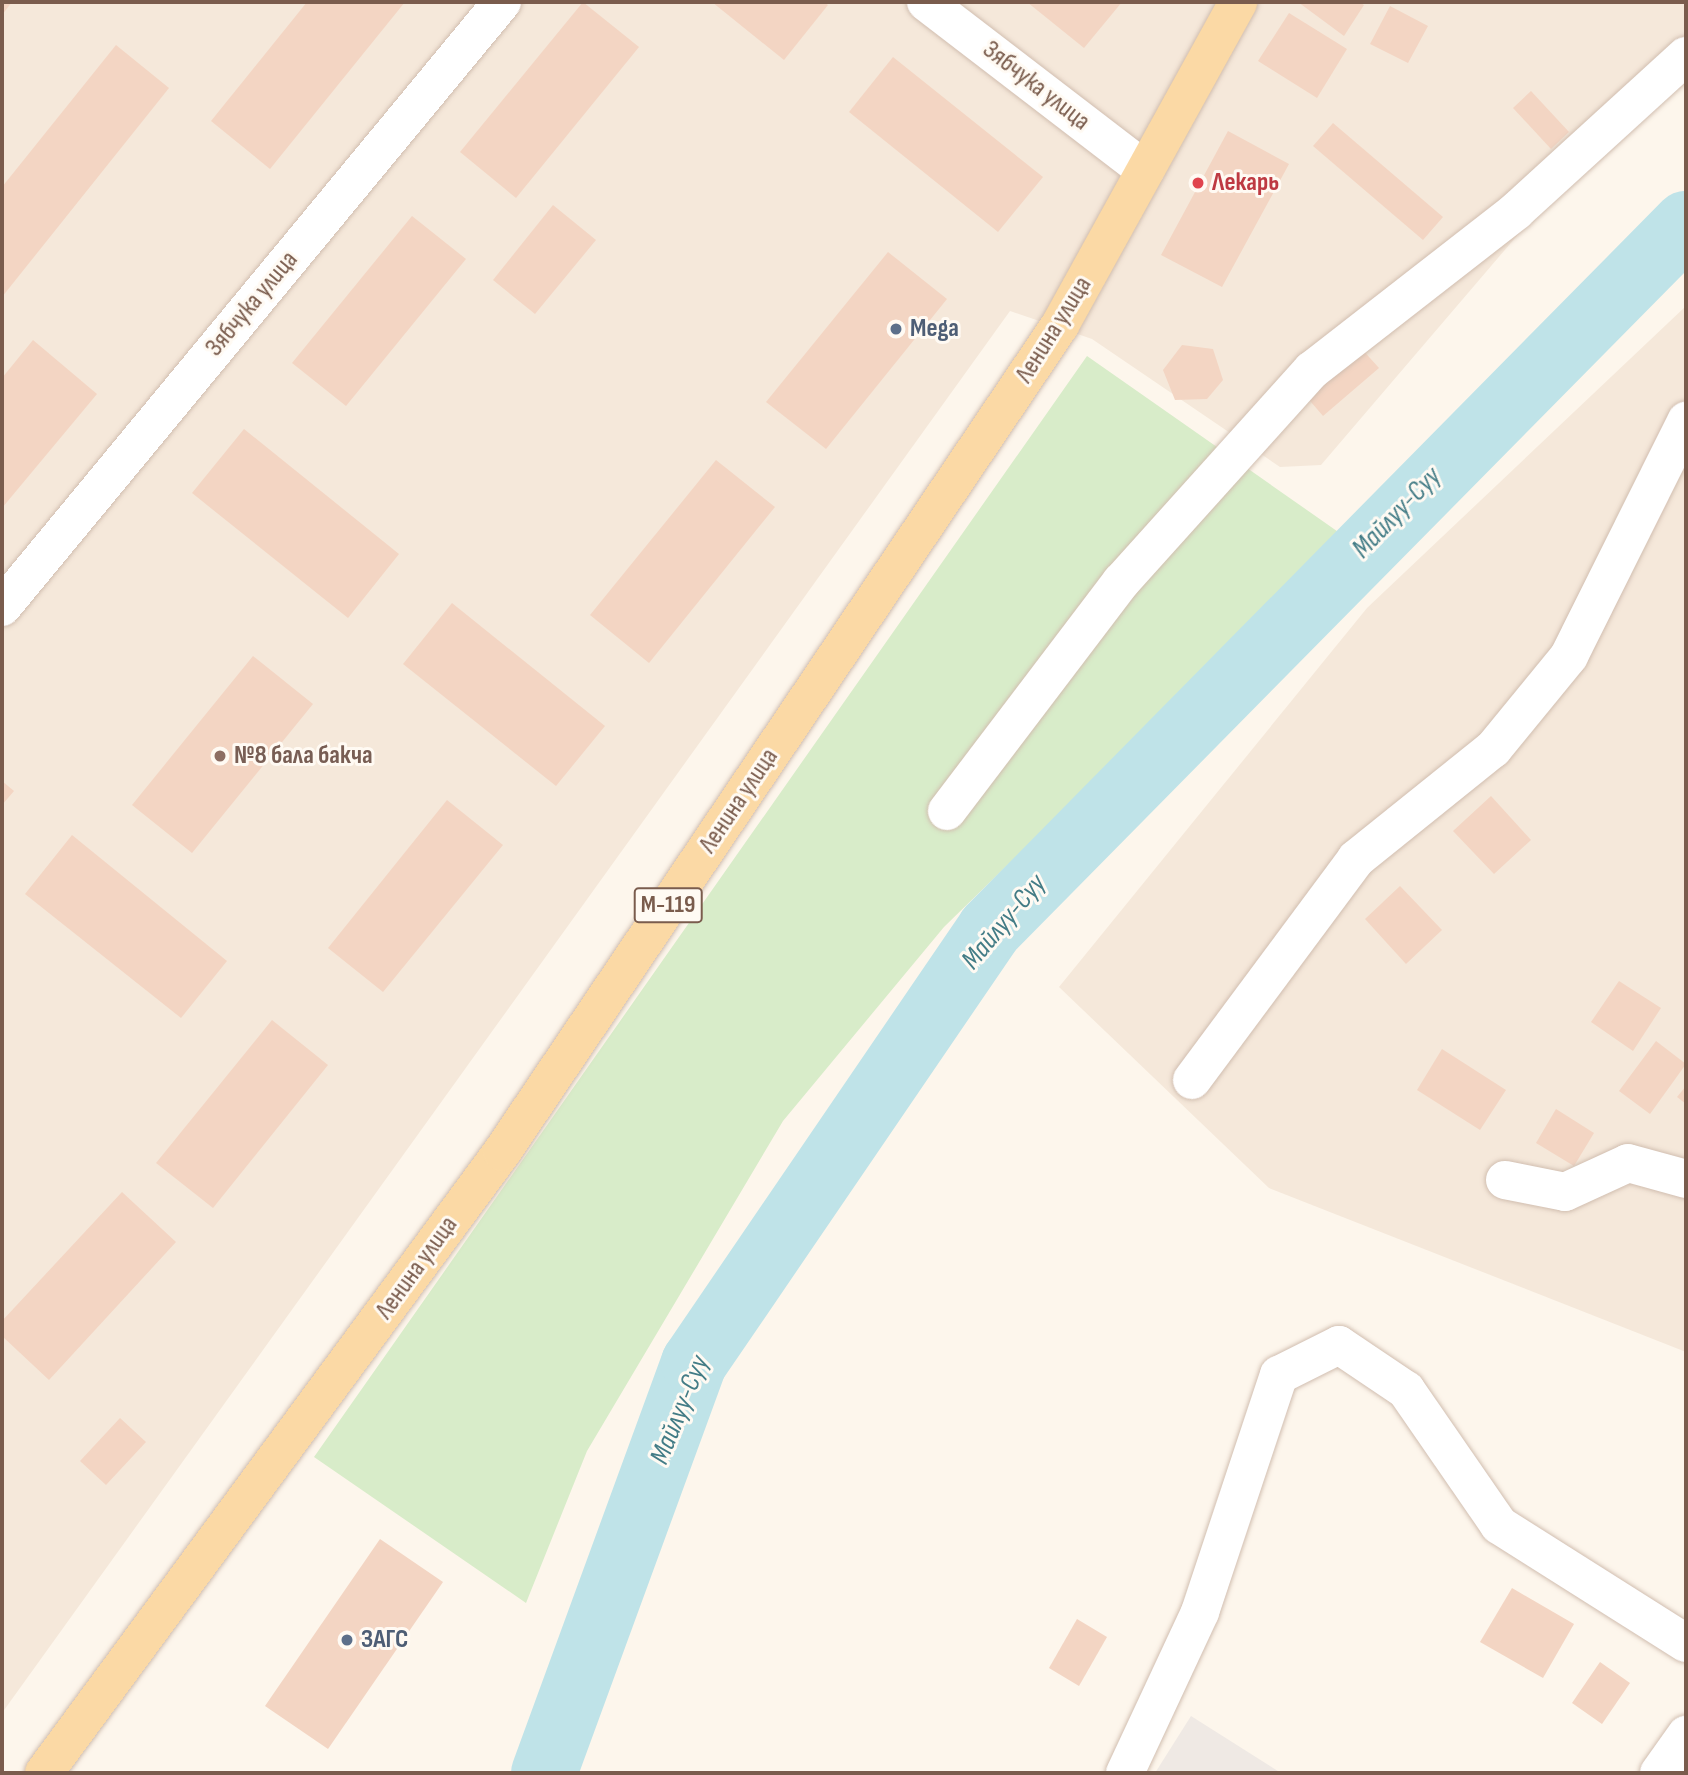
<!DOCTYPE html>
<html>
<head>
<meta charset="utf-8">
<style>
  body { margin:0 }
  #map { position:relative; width:1688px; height:1775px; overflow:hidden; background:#fdf6ec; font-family:"Sofia Sans Condensed",sans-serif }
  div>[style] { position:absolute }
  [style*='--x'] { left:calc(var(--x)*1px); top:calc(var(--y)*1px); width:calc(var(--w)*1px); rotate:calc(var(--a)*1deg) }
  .residential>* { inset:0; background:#f5e8da }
  .industrial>* { inset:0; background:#efe9e4 }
  .green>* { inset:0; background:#d8ecc9 }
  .river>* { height:66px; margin:-33px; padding:0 33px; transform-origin:33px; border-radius:33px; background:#bfe3e8 }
  .building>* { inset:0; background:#f3d5c3 }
  .roads { filter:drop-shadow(0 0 2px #d1beb0) drop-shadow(0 0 2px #d1beb0) }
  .minor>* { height:38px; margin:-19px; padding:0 19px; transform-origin:19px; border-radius:19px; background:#fff }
  .major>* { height:38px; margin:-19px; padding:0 19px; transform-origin:19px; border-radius:19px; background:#fbd9a5 }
  .dots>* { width:19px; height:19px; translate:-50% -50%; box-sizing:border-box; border:4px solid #fffaf3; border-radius:50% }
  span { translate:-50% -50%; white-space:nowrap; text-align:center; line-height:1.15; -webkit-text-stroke:6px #fffaf3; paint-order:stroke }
  .shield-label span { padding:2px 5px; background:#fffaf3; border:2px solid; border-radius:5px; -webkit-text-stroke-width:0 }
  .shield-label { font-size:24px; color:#7a5c4d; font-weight:700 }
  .street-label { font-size:26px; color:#7a5c4d }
  .health-label { font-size:26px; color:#be3a42; font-weight:700 }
  .left { translate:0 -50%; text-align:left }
  .service-label { font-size:26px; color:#4e5e75; font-weight:700 }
  .education-label { font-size:26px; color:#785e54; font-weight:700 }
  .water-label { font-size:28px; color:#437c86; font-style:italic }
  .frame { position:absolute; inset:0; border:4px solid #7a5c4d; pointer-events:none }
</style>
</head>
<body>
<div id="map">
  <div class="residential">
    <i style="clip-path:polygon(2px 2px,1686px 2px,1686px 38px,1321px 465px,1280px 467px,1092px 339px,1010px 311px,2px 1713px)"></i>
    <i style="clip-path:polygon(1686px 306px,1686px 1352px,1269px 1188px,1059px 987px,1367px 608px)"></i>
  </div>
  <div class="industrial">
    <i style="clip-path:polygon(1191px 1716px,1281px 1773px,1155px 1773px)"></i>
  </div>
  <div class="green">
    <i style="clip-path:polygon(1087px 356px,1344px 536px,944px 927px,783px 1121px,587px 1451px,526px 1603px,314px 1457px)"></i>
  </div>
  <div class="river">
    <i style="--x:544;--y:1773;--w:437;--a:-69.9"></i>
    <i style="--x:694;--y:1363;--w:525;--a:-55.7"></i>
    <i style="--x:990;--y:929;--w:991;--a:-45.37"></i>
  </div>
  <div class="building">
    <i style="clip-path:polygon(2px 2px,12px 2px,2px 15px)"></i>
    <i style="clip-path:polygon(307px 2px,405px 2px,270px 169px,211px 121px)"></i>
    <i style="clip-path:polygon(583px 2px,639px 47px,516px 198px,460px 152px)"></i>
    <i style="clip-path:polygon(712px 2px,824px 2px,828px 5px,784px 60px)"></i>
    <i style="clip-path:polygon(1027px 2px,1122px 2px,1084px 48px)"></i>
    <i style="clip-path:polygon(1298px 2px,1359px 2px,1364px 5px,1344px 36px)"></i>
    <i style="clip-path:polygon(1390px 6px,1428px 26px,1408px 63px,1370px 44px)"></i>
    <i style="clip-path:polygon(1289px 13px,1347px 49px,1317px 98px,1258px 61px)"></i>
    <i style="clip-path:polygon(116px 45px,169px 88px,2px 297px,2px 187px)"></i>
    <i style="clip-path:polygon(893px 57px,1043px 177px,998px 232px,849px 112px)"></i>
    <i style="clip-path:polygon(1531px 91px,1569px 132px,1551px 149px,1513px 108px)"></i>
    <i style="clip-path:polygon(1333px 123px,1443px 217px,1423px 240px,1313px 146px)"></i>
    <i style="clip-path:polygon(1228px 131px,1289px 164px,1222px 287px,1161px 255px)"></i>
    <i style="clip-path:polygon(553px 205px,596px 240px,535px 314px,493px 280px)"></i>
    <i style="clip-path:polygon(412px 216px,466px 259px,346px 406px,292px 363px)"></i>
    <i style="clip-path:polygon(888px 252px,947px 299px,826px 449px,766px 402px)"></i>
    <i style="clip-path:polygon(33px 340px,97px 394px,2px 508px,2px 378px)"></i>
    <i style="clip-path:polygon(1182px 345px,1213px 349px,1223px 380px,1207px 399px,1175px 400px,1163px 370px)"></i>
    <i style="clip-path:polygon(1360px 347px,1379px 368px,1323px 416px,1305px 395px)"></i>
    <i style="clip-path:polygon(244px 429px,399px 554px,348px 618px,192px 493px)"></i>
    <i style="clip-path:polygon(716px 460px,775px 507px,649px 663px,590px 615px)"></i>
    <i style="clip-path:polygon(452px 603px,605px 726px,556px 786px,403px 664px)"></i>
    <i style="clip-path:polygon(253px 656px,313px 704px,192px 853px,132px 805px)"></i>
    <i style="clip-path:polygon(2px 781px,14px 791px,2px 805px)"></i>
    <i style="clip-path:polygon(1491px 796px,1531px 840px,1494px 874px,1453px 831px)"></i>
    <i style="clip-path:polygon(447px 800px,503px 845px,383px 992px,328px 948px)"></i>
    <i style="clip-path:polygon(72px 835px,227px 961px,181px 1018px,25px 894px)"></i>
    <i style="clip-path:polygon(1400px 886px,1442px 930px,1406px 964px,1365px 919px)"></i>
    <i style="clip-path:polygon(1619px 981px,1661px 1008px,1633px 1051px,1591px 1022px)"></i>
    <i style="clip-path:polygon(272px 1020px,328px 1065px,213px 1208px,156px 1163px)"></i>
    <i style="clip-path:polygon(1656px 1041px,1686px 1064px,1650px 1114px,1619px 1091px)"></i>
    <i style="clip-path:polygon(1442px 1049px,1506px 1090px,1480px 1130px,1417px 1090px)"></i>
    <i style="clip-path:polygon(1686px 1086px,1686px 1104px,1677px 1097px)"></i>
    <i style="clip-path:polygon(1556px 1109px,1594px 1133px,1574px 1166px,1536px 1143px)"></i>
    <i style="clip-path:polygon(122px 1192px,176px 1242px,49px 1380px,2px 1336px,2px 1321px)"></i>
    <i style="clip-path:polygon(120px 1418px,146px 1442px,106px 1485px,80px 1461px)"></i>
    <i style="clip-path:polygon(380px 1539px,443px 1582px,328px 1749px,265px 1706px)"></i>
    <i style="clip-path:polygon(1512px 1588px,1574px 1624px,1543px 1678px,1480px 1642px)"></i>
    <i style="clip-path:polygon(1077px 1619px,1107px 1637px,1079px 1686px,1049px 1668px)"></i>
    <i style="clip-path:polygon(1600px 1662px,1630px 1683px,1602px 1724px,1572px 1703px)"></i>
  </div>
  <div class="roads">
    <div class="minor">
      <i style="--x:926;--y:2;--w:276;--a:37.5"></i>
      <i style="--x:2;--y:607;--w:785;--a:-50.43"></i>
      <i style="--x:947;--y:811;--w:288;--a:-52.8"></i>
      <i style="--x:1121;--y:582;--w:285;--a:-48"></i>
      <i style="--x:1312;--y:370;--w:259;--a:-37.9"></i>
      <i style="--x:1516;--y:211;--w:230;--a:-42.4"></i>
      <i style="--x:1192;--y:1080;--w:275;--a:-53.4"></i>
      <i style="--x:1356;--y:859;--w:176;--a:-38.8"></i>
      <i style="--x:1493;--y:749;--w:120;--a:-50.7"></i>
      <i style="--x:1569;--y:656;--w:263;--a:-63.5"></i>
      <i style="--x:1505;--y:1180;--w:61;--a:11.3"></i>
      <i style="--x:1565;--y:1192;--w:69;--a:-24.7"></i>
      <i style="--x:1628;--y:1163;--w:60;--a:15.4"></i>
      <i style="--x:1125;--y:1773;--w:178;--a:-65"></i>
      <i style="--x:1200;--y:1612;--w:250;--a:-71.6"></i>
      <i style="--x:1279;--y:1375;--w:67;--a:-26.6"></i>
      <i style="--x:1339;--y:1345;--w:81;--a:33.9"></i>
      <i style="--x:1406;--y:1390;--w:164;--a:55.4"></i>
      <i style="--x:1499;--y:1525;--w:221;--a:32.3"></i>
      <i style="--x:1659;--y:1773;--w:47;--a:-54.6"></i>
    </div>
    <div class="major">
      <i style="--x:44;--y:1773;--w:772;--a:-53.59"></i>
      <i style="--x:502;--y:1152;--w:998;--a:-55.99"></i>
      <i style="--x:1060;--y:325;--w:369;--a:-61.1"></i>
    </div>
  </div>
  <div class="dots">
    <i style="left:1198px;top:183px;background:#e0444e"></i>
    <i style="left:896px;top:329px;background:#5c6f8a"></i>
    <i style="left:220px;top:756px;background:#8d6e63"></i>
    <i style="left:347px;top:1640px;background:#5c6f8a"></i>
  </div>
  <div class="shield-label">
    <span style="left:668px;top:905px">М-119</span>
  </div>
  <div class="street-label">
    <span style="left:1036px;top:86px;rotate:38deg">Зябчука улица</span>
    <span style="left:252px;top:304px;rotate:-50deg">Зябчука улица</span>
    <span style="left:1054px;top:330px;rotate:-58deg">Ленина улица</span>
    <span style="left:739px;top:801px;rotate:-56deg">Ленина улица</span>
    <span style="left:417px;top:1268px;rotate:-54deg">Ленина улица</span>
  </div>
  <div class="health-label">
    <span class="left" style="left:1212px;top:183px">Лекарь</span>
  </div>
  <div class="service-label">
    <span class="left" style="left:910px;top:329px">Mega</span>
    <span class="left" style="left:361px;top:1640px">ЗАГС</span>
  </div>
  <div class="education-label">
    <span class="left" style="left:234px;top:756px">№8 бала бакча</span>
  </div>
  <div class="water-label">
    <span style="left:1397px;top:513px;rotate:-46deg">Майлуу-Суу</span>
    <span style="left:1004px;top:922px;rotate:-50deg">Майлуу-Суу</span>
    <span style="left:680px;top:1410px;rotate:-68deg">Майлуу-Суу</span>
  </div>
  <div class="frame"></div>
</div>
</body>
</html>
